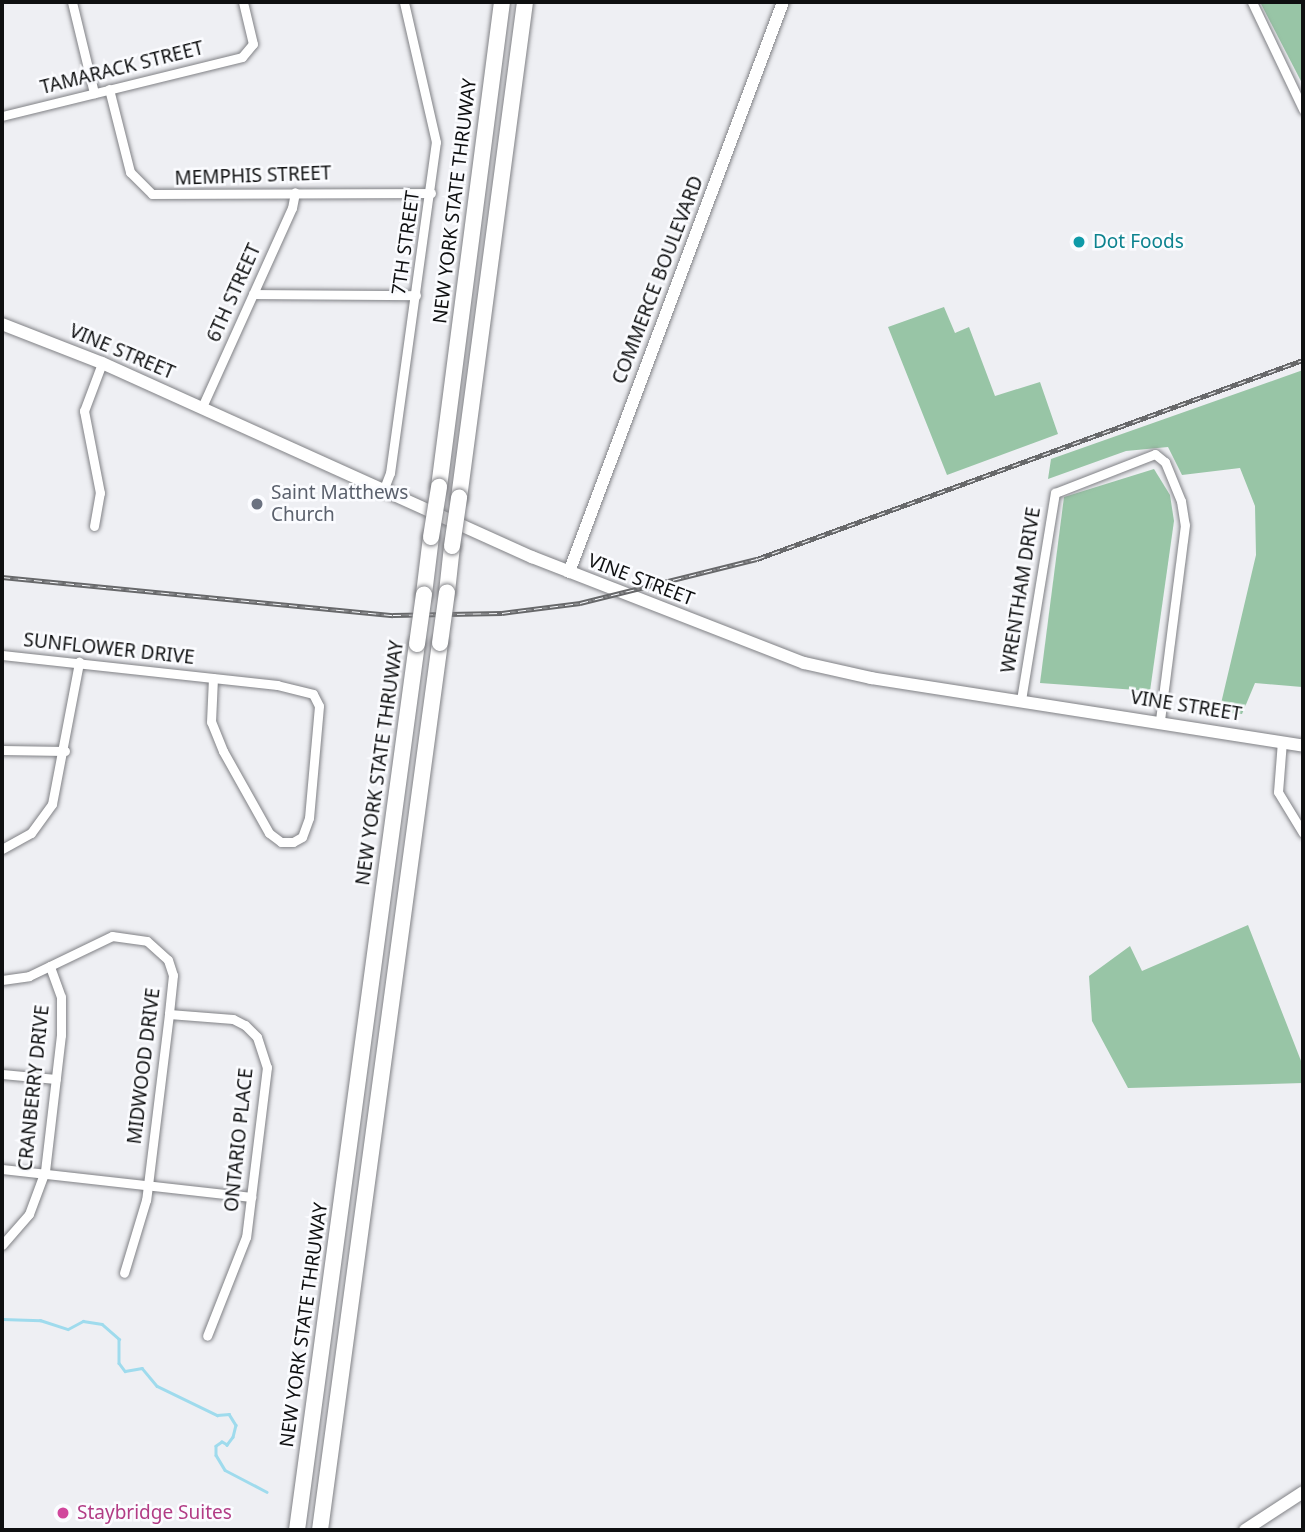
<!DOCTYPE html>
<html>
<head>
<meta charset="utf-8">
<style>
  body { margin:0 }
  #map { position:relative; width:1305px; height:1532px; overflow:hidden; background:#eeeff3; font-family:"Noto Sans",sans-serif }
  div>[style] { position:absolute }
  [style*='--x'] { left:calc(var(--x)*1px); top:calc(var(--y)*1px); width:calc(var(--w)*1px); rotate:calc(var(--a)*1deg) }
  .forest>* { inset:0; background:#98c5a6 }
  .stream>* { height:2.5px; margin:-1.25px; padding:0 1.25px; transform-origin:1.25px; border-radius:1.25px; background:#9fdbed }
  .roads { filter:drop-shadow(0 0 2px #808185) drop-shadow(0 0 2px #808185) }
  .street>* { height:9px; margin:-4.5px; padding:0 4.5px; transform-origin:4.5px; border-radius:4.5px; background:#fff }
  .secondary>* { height:12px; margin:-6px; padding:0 6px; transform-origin:6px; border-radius:6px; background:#fff }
  .highway>* { height:16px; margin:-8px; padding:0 8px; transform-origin:8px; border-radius:8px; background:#fff }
  .rail>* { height:5px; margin-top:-2.5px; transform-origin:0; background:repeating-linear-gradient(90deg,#fbfcff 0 8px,#67686a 0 16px); box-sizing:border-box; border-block:2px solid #67686a }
  .bridges { filter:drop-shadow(0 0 2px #808185) drop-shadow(0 0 2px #808185) }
  .highway-bridge>* { height:16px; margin:-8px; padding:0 8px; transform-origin:8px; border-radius:8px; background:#fff }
  .dots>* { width:19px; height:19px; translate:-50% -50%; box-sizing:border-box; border:4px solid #fbfcff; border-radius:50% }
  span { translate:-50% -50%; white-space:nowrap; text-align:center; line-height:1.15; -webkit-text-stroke:5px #fbfcff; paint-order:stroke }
  .street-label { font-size:19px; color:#0e0f10 }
  .culture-label { font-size:19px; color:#0d838f }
  .left { translate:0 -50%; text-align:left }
  .worship-label { font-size:19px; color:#5b616d }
  .hotel-label { font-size:19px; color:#b23c85 }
  .frame { position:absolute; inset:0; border:4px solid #0e0f10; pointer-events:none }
</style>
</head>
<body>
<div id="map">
  <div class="forest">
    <i style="clip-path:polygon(1260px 2px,1303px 2px,1303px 85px)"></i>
    <i style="clip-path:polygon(944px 307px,955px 333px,969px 327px,995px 396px,1040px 382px,1058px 434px,947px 475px,888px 327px)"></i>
    <i style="clip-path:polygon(1303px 370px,1302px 687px,1255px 683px,1242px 714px,1219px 712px,1256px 555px,1255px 506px,1240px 468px,1182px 475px,1168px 447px,1126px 451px,1048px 479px,1051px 459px)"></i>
    <i style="clip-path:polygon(1154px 469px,1170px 495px,1174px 521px,1150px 691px,1040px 683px,1064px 497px)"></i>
    <i style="clip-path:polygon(1248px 925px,1303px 1066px,1303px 1083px,1128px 1088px,1092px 1021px,1089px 976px,1130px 946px,1142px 971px)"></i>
  </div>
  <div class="stream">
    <i style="--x:2;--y:1319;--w:38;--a:2"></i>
    <i style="--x:40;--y:1320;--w:29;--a:18"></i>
    <i style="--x:68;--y:1329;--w:17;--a:-28"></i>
    <i style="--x:83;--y:1321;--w:19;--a:9"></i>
    <i style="--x:102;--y:1324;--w:23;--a:41"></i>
    <i style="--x:119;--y:1339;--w:24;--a:90"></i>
    <i style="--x:119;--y:1363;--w:10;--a:53"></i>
    <i style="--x:125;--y:1371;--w:17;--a:-10"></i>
    <i style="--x:142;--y:1368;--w:23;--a:50"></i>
    <i style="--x:157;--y:1386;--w:67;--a:25.8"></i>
    <i style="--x:217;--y:1415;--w:12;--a:-5"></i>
    <i style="--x:229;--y:1414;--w:13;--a:58"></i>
    <i style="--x:236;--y:1425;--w:12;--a:104"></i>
    <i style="--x:233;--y:1437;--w:10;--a:127"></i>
    <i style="--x:227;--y:1445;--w:6;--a:-149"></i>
    <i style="--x:222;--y:1442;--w:7;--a:146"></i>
    <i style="--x:216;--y:1446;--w:9;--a:90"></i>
    <i style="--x:216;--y:1455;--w:17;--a:59"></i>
    <i style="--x:225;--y:1470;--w:47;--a:27.6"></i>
  </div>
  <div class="roads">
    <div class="street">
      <i style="--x:72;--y:2;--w:94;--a:76.4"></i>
      <i style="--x:1252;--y:2;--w:119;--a:64.5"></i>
      <i style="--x:109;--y:89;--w:86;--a:75.8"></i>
      <i style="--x:130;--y:172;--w:31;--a:45"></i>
      <i style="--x:152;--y:194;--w:279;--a:-0.2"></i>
      <i style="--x:2;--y:116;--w:247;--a:-13.8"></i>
      <i style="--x:242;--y:57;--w:17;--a:-50"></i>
      <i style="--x:253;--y:44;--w:43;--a:-103.4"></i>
      <i style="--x:253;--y:294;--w:163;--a:0.4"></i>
      <i style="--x:202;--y:407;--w:218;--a:-65.7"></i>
      <i style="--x:292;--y:208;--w:16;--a:-79"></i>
      <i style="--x:383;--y:491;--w:19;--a:-69"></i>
      <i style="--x:390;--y:473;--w:334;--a:-82.1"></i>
      <i style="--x:436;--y:142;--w:144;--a:-102.9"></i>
      <i style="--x:94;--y:526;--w:34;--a:-80"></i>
      <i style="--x:100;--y:493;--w:84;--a:-101"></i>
      <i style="--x:84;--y:411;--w:51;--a:-69.4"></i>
      <i style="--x:2;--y:655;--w:277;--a:6.2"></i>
      <i style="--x:277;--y:685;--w:37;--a:14"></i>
      <i style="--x:313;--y:694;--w:13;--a:63"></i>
      <i style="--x:319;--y:706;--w:112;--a:95.1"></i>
      <i style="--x:309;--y:818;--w:20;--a:110"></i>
      <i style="--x:302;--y:837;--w:10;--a:151"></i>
      <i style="--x:293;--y:842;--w:12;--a:180"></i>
      <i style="--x:281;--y:842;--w:15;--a:-143"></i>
      <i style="--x:269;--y:833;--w:94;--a:-119.3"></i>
      <i style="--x:223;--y:751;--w:31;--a:-112"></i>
      <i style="--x:211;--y:722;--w:44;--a:-87.4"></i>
      <i style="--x:1021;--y:700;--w:210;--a:-80.7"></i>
      <i style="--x:1055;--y:493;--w:107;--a:-21.3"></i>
      <i style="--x:1155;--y:454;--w:13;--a:39"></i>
      <i style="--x:1165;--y:462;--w:42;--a:67.7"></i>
      <i style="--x:1181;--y:501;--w:24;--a:81"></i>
      <i style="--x:1185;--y:525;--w:197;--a:97.3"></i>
      <i style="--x:1282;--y:741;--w:51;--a:94.5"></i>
      <i style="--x:1278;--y:792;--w:48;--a:58.6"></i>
      <i style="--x:2;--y:750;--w:63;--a:0.9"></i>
      <i style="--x:2;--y:849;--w:33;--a:-29"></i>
      <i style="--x:31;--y:833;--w:36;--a:-54"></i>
      <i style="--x:52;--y:804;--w:145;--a:-79.2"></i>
      <i style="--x:2;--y:980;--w:27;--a:-8"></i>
      <i style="--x:29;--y:976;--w:92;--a:-25.7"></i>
      <i style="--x:112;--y:936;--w:35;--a:8"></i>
      <i style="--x:147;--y:941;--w:28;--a:42"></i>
      <i style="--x:168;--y:960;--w:16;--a:72"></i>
      <i style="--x:173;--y:975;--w:39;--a:96"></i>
      <i style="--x:169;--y:1014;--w:187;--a:97"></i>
      <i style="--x:146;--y:1200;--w:76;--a:106.8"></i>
      <i style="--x:169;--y:1014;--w:64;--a:4.5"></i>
      <i style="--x:233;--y:1019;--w:13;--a:27"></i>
      <i style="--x:245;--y:1025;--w:17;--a:45"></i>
      <i style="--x:257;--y:1037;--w:32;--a:72"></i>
      <i style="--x:267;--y:1067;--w:171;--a:97"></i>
      <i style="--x:246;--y:1237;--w:106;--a:111.5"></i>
      <i style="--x:2;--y:1074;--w:54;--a:5.3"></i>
      <i style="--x:2;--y:1169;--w:251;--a:6.4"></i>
      <i style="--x:2;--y:1245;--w:41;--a:-48.9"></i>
      <i style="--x:29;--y:1214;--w:46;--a:-69.6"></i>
      <i style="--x:45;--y:1171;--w:137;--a:-83.3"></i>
      <i style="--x:61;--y:1035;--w:38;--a:-90"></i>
      <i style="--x:61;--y:997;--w:33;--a:-110"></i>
    </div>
    <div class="secondary">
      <i style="--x:2;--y:324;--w:107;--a:21.3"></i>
      <i style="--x:102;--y:363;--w:472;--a:24.3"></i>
      <i style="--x:532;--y:557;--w:292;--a:21.3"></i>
      <i style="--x:804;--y:663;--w:69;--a:12.6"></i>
      <i style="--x:871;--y:678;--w:437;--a:8.9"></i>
      <i style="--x:569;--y:572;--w:609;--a:-69.42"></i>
      <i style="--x:1245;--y:1530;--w:69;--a:-33.2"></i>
    </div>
    <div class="highway">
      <i style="--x:439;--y:487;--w:489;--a:-82.6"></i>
      <i style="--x:459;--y:498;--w:500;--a:-82.42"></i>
      <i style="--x:447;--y:592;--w:46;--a:-83.8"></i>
      <i style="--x:424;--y:594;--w:57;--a:-83"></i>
      <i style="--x:297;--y:1530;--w:894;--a:-82.29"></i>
      <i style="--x:320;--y:1530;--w:895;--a:-82.3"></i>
    </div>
  </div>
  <div class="rail">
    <i style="--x:2;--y:577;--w:393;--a:5.6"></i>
    <i style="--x:393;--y:615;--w:109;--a:-1.1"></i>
    <i style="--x:502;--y:613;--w:79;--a:-7.3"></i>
    <i style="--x:580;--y:603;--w:182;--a:-14"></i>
    <i style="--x:757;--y:559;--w:581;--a:-20.03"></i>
  </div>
  <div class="bridges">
    <div class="highway-bridge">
      <i style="--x:431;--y:537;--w:51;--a:-80.9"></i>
      <i style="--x:452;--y:546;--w:49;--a:-81.7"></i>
      <i style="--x:440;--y:643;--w:51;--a:-82.2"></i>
      <i style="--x:417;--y:644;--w:50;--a:-82"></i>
    </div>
  </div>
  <div class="dots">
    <i style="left:1079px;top:242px;background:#0f9aa8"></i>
    <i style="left:257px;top:504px;background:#6b7280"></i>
    <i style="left:63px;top:1513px;background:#d1479c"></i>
  </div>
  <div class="street-label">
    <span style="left:122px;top:68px;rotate:-14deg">TAMARACK STREET</span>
    <span style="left:253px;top:176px;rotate:-2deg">MEMPHIS STREET</span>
    <span style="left:455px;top:201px;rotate:-83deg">NEW YORK STATE THRUWAY</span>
    <span style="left:406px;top:243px;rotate:-82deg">7TH STREET</span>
    <span style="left:658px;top:280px;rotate:-69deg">COMMERCE BOULEVARD</span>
    <span style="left:234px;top:293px;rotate:-66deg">6TH STREET</span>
    <span style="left:122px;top:352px;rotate:23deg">VINE STREET</span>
    <span style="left:641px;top:580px;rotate:21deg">VINE STREET</span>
    <span style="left:1021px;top:590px;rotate:-81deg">WRENTHAM DRIVE</span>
    <span style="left:109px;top:649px;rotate:6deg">SUNFLOWER DRIVE</span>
    <span style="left:1186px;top:706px;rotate:9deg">VINE STREET</span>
    <span style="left:380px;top:763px;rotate:-82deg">NEW YORK STATE THRUWAY</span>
    <span style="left:144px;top:1066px;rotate:-83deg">MIDWOOD DRIVE</span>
    <span style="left:34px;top:1088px;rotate:-84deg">CRANBERRY DRIVE</span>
    <span style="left:239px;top:1140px;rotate:-84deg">ONTARIO PLACE</span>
    <span style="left:304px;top:1325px;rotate:-82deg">NEW YORK STATE THRUWAY</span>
  </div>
  <div class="culture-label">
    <span class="left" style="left:1093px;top:242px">Dot Foods</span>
  </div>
  <div class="worship-label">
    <span class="left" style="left:271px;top:504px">Saint Matthews<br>Church</span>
  </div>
  <div class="hotel-label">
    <span class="left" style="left:77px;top:1513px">Staybridge Suites</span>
  </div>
  <div class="frame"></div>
</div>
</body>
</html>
